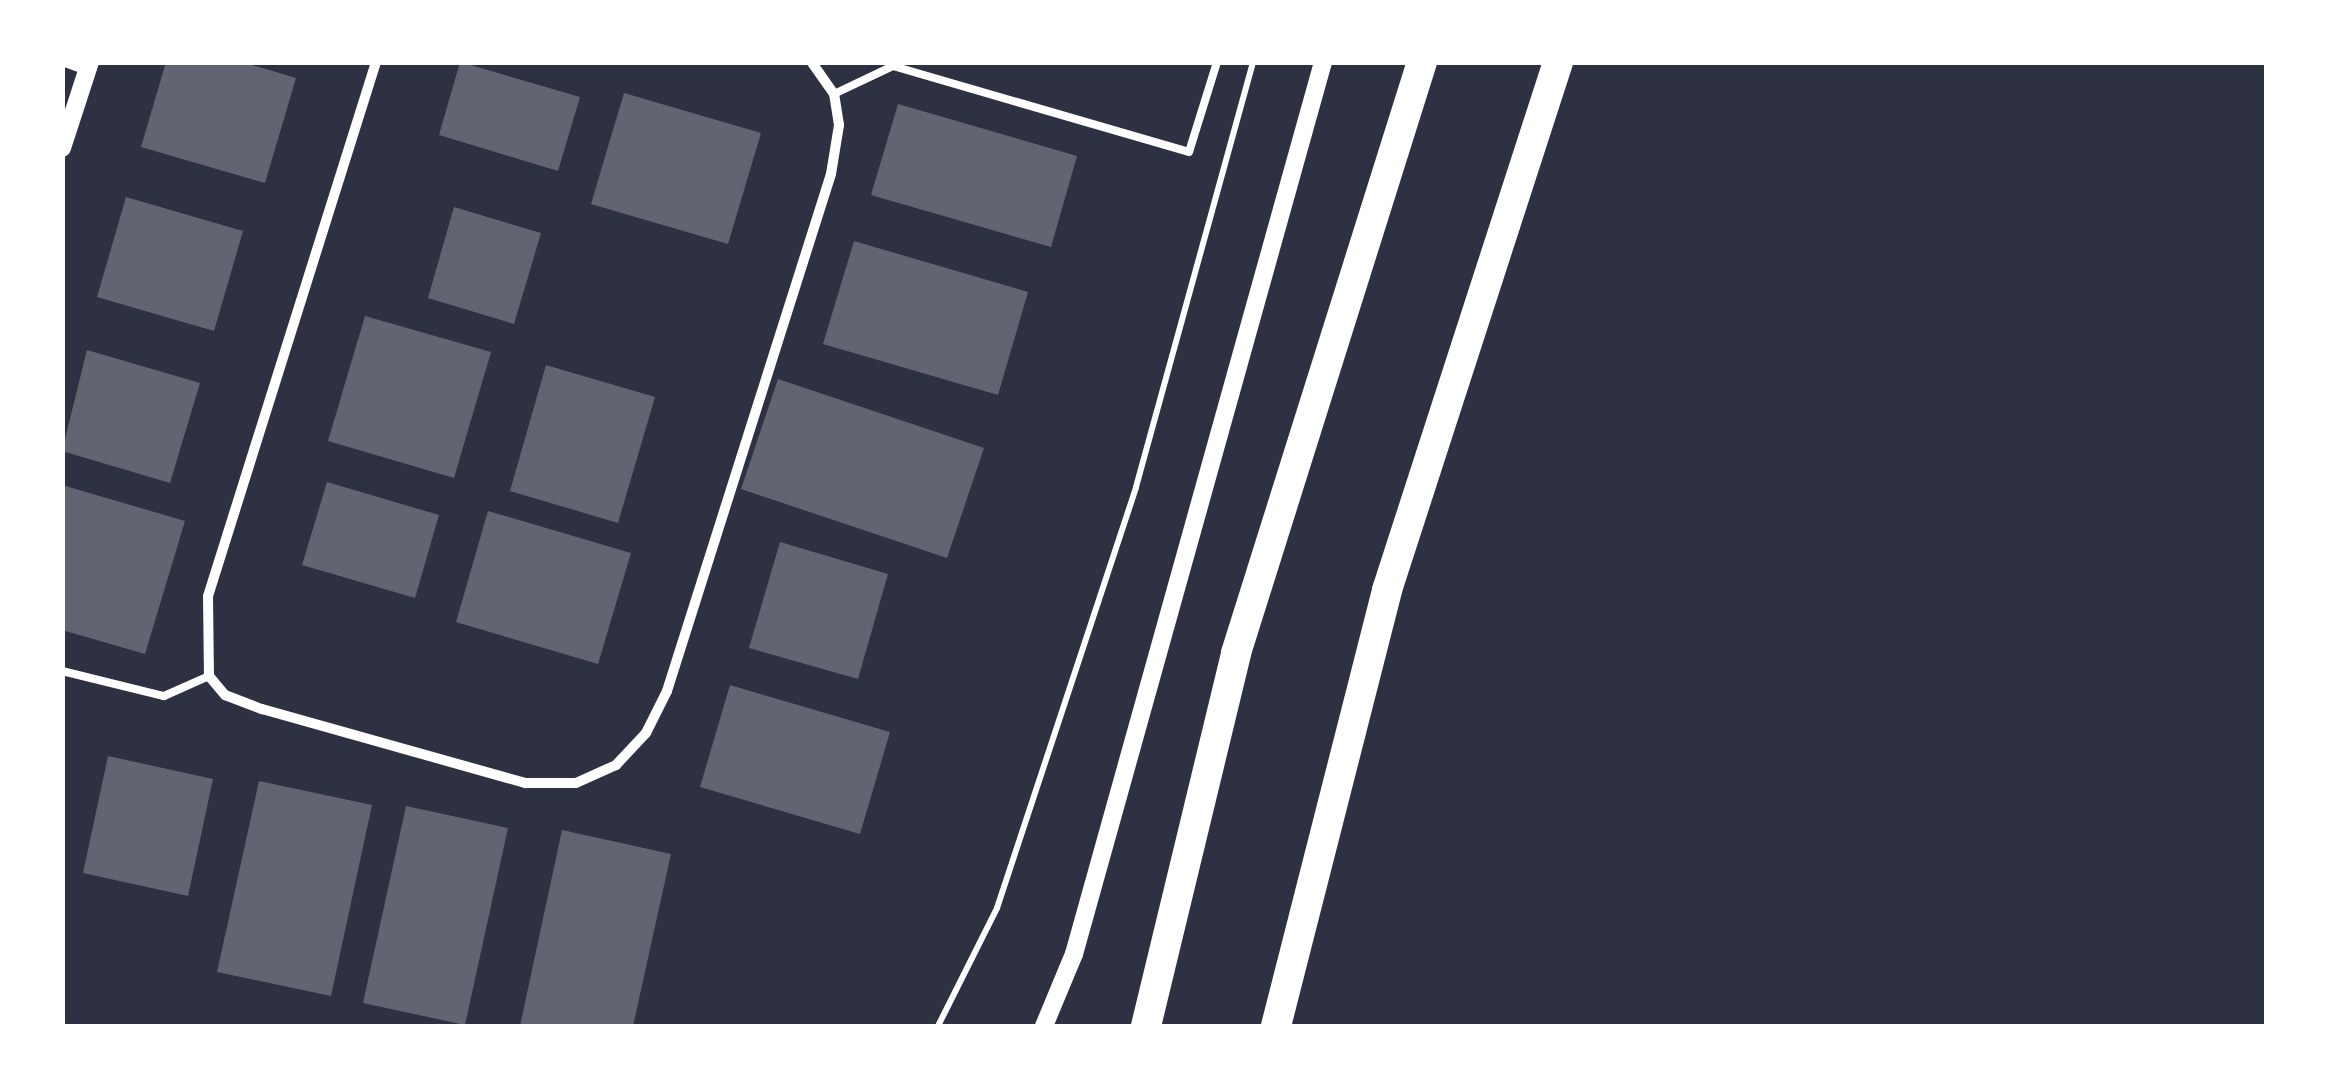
<!DOCTYPE html>
<html>
<head>
<meta charset="utf-8">
<style>
  body { margin:0 }
  #map { position:relative; width:2329px; height:1089px; overflow:hidden; background:#2d3142; font-family:Raleway,sans-serif }
  div>[style] { position:absolute }
  [style*='--x'] { left:calc(var(--x)*1px); top:calc(var(--y)*1px); width:calc(var(--w)*1px); rotate:calc(var(--a)*1deg) }
  .building>* { inset:0; background:#626471 }
  .path>* { height:6px; margin:-3px; padding:0 3px; transform-origin:3px; border-radius:3px; background:#fff }
  .service>* { height:8px; margin:-4px; padding:0 4px; transform-origin:4px; border-radius:4px; background:#fff }
  .minor>* { height:10px; margin:-5px; padding:0 5px; transform-origin:5px; border-radius:5px; background:#fff }
  .tertiary>* { height:18px; margin:-9px; padding:0 9px; transform-origin:9px; border-radius:9px; background:#fff }
  .motorway>* { height:30px; margin:-15px; padding:0 15px; transform-origin:15px; border-radius:15px; background:#fff }
  span { translate:-50% -50%; white-space:nowrap; text-align:center; line-height:1.15; -webkit-text-stroke:8px #fff; paint-order:stroke }
  .frame { position:absolute; inset:0; border:65px solid #fff; pointer-events:none }
</style>
</head>
<body>
<div id="map">
  <div class="building">
    <i style="clip-path:polygon(166px 62px,242px 62px,296px 78px,265px 183px,141px 147px)"></i>
    <i style="clip-path:polygon(460px 62px,580px 97px,558px 171px,439px 135px)"></i>
    <i style="clip-path:polygon(624px 93px,761px 133px,728px 244px,591px 204px)"></i>
    <i style="clip-path:polygon(898px 104px,1077px 156px,1051px 247px,871px 195px)"></i>
    <i style="clip-path:polygon(126px 197px,243px 231px,214px 331px,97px 297px)"></i>
    <i style="clip-path:polygon(454px 207px,541px 233px,514px 324px,428px 298px)"></i>
    <i style="clip-path:polygon(854px 241px,1028px 292px,998px 395px,823px 344px)"></i>
    <i style="clip-path:polygon(365px 316px,491px 352px,454px 478px,328px 441px)"></i>
    <i style="clip-path:polygon(87px 350px,200px 383px,170px 483px,62px 451px)"></i>
    <i style="clip-path:polygon(546px 365px,655px 397px,618px 523px,510px 491px)"></i>
    <i style="clip-path:polygon(778px 379px,984px 448px,947px 558px,741px 489px)"></i>
    <i style="clip-path:polygon(327px 482px,439px 515px,415px 598px,302px 565px)"></i>
    <i style="clip-path:polygon(62px 485px,185px 521px,145px 654px,62px 630px)"></i>
    <i style="clip-path:polygon(488px 511px,631px 553px,598px 664px,456px 622px)"></i>
    <i style="clip-path:polygon(780px 542px,888px 574px,858px 679px,749px 648px)"></i>
    <i style="clip-path:polygon(730px 685px,890px 732px,860px 834px,700px 787px)"></i>
    <i style="clip-path:polygon(108px 756px,213px 779px,188px 896px,83px 873px)"></i>
    <i style="clip-path:polygon(259px 781px,372px 805px,331px 996px,217px 972px)"></i>
    <i style="clip-path:polygon(406px 806px,508px 828px,465px 1025px,363px 1003px)"></i>
    <i style="clip-path:polygon(562px 830px,671px 854px,633px 1026px,520px 1026px)"></i>
  </div>
  <div class="path">
    <i style="--x:938;--y:1026;--w:132;--a:-63.4"></i>
    <i style="--x:997;--y:908;--w:443;--a:-71.7"></i>
    <i style="--x:1136;--y:487;--w:441;--a:-74.6"></i>
  </div>
  <div class="service">
    <i style="--x:834;--y:94;--w:65;--a:-25.4"></i>
    <i style="--x:893;--y:66;--w:308;--a:16.2"></i>
    <i style="--x:1189;--y:152;--w:94;--a:-72.7"></i>
    <i style="--x:62;--y:671;--w:105;--a:13.8"></i>
    <i style="--x:164;--y:696;--w:49;--a:-24"></i>
  </div>
  <div class="minor">
    <i style="--x:65;--y:62;--w:23;--a:20"></i>
    <i style="--x:376;--y:62;--w:560;--a:107.46"></i>
    <i style="--x:208;--y:596;--w:80;--a:89.3"></i>
    <i style="--x:209;--y:676;--w:25;--a:50"></i>
    <i style="--x:225;--y:695;--w:40;--a:21"></i>
    <i style="--x:262;--y:709;--w:274;--a:15.7"></i>
    <i style="--x:526;--y:783;--w:50;--a:0"></i>
    <i style="--x:576;--y:783;--w:44;--a:-24.2"></i>
    <i style="--x:616;--y:765;--w:44;--a:-46.8"></i>
    <i style="--x:646;--y:733;--w:47;--a:-63.4"></i>
    <i style="--x:667;--y:691;--w:542;--a:-72.4"></i>
    <i style="--x:831;--y:174;--w:50;--a:-80.7"></i>
    <i style="--x:839;--y:125;--w:31;--a:-99"></i>
    <i style="--x:834;--y:94;--w:39;--a:-125"></i>
  </div>
  <div class="tertiary">
    <i style="--x:62;--y:148;--w:90;--a:-72"></i>
    <i style="--x:1044;--y:1026;--w:78;--a:-67.4"></i>
    <i style="--x:1074;--y:954;--w:926;--a:-74.4"></i>
  </div>
  <div class="motorway">
    <i style="--x:1146;--y:1026;--w:384;--a:-76.4"></i>
    <i style="--x:1236;--y:653;--w:620;--a:-72.53"></i>
    <i style="--x:1276;--y:1026;--w:450;--a:-75.7"></i>
    <i style="--x:1387;--y:590;--w:555;--a:-72.05"></i>
  </div>
  <div class="frame"></div>
</div>
</body>
</html>
